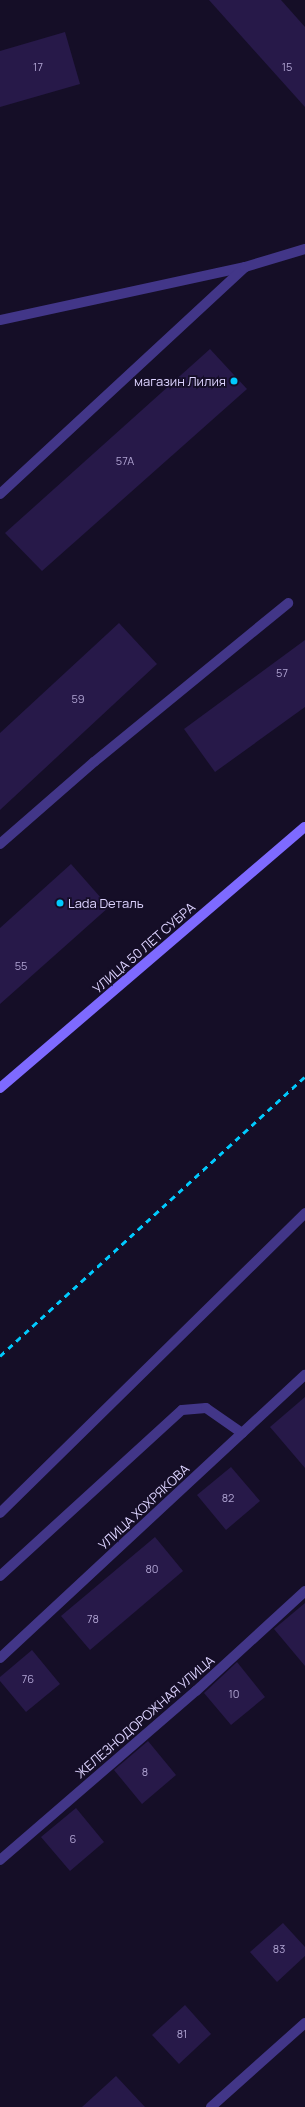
<!DOCTYPE html>
<html>
<head>
<meta charset="utf-8">
<style>
  body { margin:0 }
  #map { position:relative; width:305px; height:2107px; overflow:hidden; background:#150e27; font-family:Manrope,sans-serif }
  div>[style] { position:absolute }
  [style*='--x'] { left:calc(var(--x)*1px); top:calc(var(--y)*1px); width:calc(var(--w)*1px); rotate:calc(var(--a)*1deg) }
  .building>* { inset:0; background:#271949 }
  .lane>* { height:10px; margin:-5px; padding:0 5px; transform-origin:5px; border-radius:5px; background:#423688 }
  .street>* { height:10px; margin:-5px; padding:0 5px; transform-origin:5px; border-radius:5px; background:#423688 }
  .secondary>* { height:10px; margin:-5px; padding:0 5px; transform-origin:5px; border-radius:5px; background:#7e6aff }
  .rail>* { height:3px; margin-top:-1.5px; transform-origin:0; background:repeating-linear-gradient(90deg,#00cafe 0 6px,transparent 0 11px) }
  .dots>* { width:11px; height:11px; translate:-50% -50%; box-sizing:border-box; border:2px solid #150e27; border-radius:50% }
  span { translate:-50% -50%; white-space:nowrap; text-align:center; line-height:1.15; -webkit-text-stroke:3.5px #150e27; paint-order:stroke }
  .number-label { font-size:11px; color:#b0a4d2 }
  .number-label span { -webkit-text-stroke-width:0 }
  .poi-label { font-size:13px; color:#ddd3ff }
  .right { translate:-100% -50%; text-align:right }
  .left { translate:0 -50%; text-align:left }
  .street-label { font-size:13px; color:#ddd3ff }
</style>
</head>
<body>
<div id="map">
  <div class="building">
    <i style="clip-path:polygon(209px 0,281px 0,305px 27px,305px 107px)"></i>
    <i style="clip-path:polygon(65px 32px,80px 84px,0 107px,0 51px)"></i>
    <i style="clip-path:polygon(210px 349px,247px 389px,42px 571px,5px 533px)"></i>
    <i style="clip-path:polygon(119px 623px,157px 664px,0 810px,0 733px)"></i>
    <i style="clip-path:polygon(305px 640px,305px 707px,215px 772px,184px 729px)"></i>
    <i style="clip-path:polygon(71px 864px,109px 907px,0 1004px,0 928px)"></i>
    <i style="clip-path:polygon(305px 1397px,305px 1468px,270px 1427px)"></i>
    <i style="clip-path:polygon(231px 1467px,260px 1501px,226px 1530px,197px 1495px)"></i>
    <i style="clip-path:polygon(155px 1537px,183px 1571px,90px 1650px,61px 1616px)"></i>
    <i style="clip-path:polygon(305px 1603px,305px 1666px,274px 1629px)"></i>
    <i style="clip-path:polygon(32px 1650px,60px 1684px,26px 1712px,0 1681px,0 1677px)"></i>
    <i style="clip-path:polygon(237px 1662px,265px 1697px,231px 1725px,204px 1693px)"></i>
    <i style="clip-path:polygon(148px 1741px,176px 1775px,142px 1804px,114px 1770px)"></i>
    <i style="clip-path:polygon(76px 1808px,104px 1842px,70px 1871px,41px 1837px)"></i>
    <i style="clip-path:polygon(283px 1923px,305px 1947px,305px 1956px,277px 1982px,250px 1952px)"></i>
    <i style="clip-path:polygon(185px 2005px,211px 2034px,179px 2064px,152px 2035px)"></i>
    <i style="clip-path:polygon(116px 2076px,145px 2107px,82px 2107px)"></i>
  </div>
  <div class="lane">
    <i style="--x:0;--y:320;--w:251;--a:-12.2"></i>
    <i style="--x:0;--y:844;--w:125;--a:-41.1"></i>
    <i style="--x:94;--y:762;--w:251;--a:-39.3"></i>
    <i style="--x:0;--y:1513;--w:428;--a:-44.5"></i>
    <i style="--x:0;--y:1576;--w:246;--a:-42.4"></i>
    <i style="--x:182;--y:1410;--w:24;--a:-5"></i>
    <i style="--x:206;--y:1408;--w:44;--a:34.8"></i>
  </div>
  <div class="street">
    <i style="--x:0;--y:494;--w:334;--a:-42.8"></i>
    <i style="--x:245;--y:267;--w:63;--a:-16.7"></i>
    <i style="--x:0;--y:1658;--w:416;--a:-42.9"></i>
    <i style="--x:0;--y:1860;--w:259;--a:-40.8"></i>
    <i style="--x:196;--y:1691;--w:148;--a:-42.5"></i>
    <i style="--x:211;--y:2107;--w:126;--a:-41.8"></i>
  </div>
  <div class="secondary">
    <i style="--x:0;--y:1088;--w:401;--a:-40.6"></i>
  </div>
  <div class="rail">
    <i style="--x:0;--y:1356;--w:413;--a:-42.5"></i>
  </div>
  <div class="dots">
    <i style="left:234px;top:381px;background:#00cafe"></i>
    <i style="left:60px;top:903px;background:#00cafe"></i>
  </div>
  <div class="number-label">
    <span style="left:38px;top:67px">17</span>
    <span style="left:287px;top:67px">15</span>
    <span style="left:125px;top:461px">57А</span>
    <span style="left:282px;top:673px">57</span>
    <span style="left:78px;top:699px">59</span>
    <span style="left:21px;top:966px">55</span>
    <span style="left:228px;top:1498px">82</span>
    <span style="left:152px;top:1569px">80</span>
    <span style="left:93px;top:1619px">78</span>
    <span style="left:28px;top:1679px">76</span>
    <span style="left:234px;top:1694px">10</span>
    <span style="left:145px;top:1772px">8</span>
    <span style="left:73px;top:1839px">6</span>
    <span style="left:279px;top:1949px">83</span>
    <span style="left:182px;top:2034px">81</span>
  </div>
  <div class="poi-label">
    <span class="right" style="left:226px;top:381px">магазин Лилия</span>
    <span class="left" style="left:68px;top:903px">Lada Dеталь</span>
  </div>
  <div class="street-label">
    <span style="left:144px;top:948px;rotate:-41deg">УЛИЦА 50 ЛЕТ СУБРА</span>
    <span style="left:144px;top:1507px;rotate:-43deg">УЛИЦА ХОХРЯКОВА</span>
    <span style="left:145px;top:1717px;rotate:-41deg">ЖЕЛЕЗНОДОРОЖНАЯ УЛИЦА</span>
  </div>
</div>
</body>
</html>
